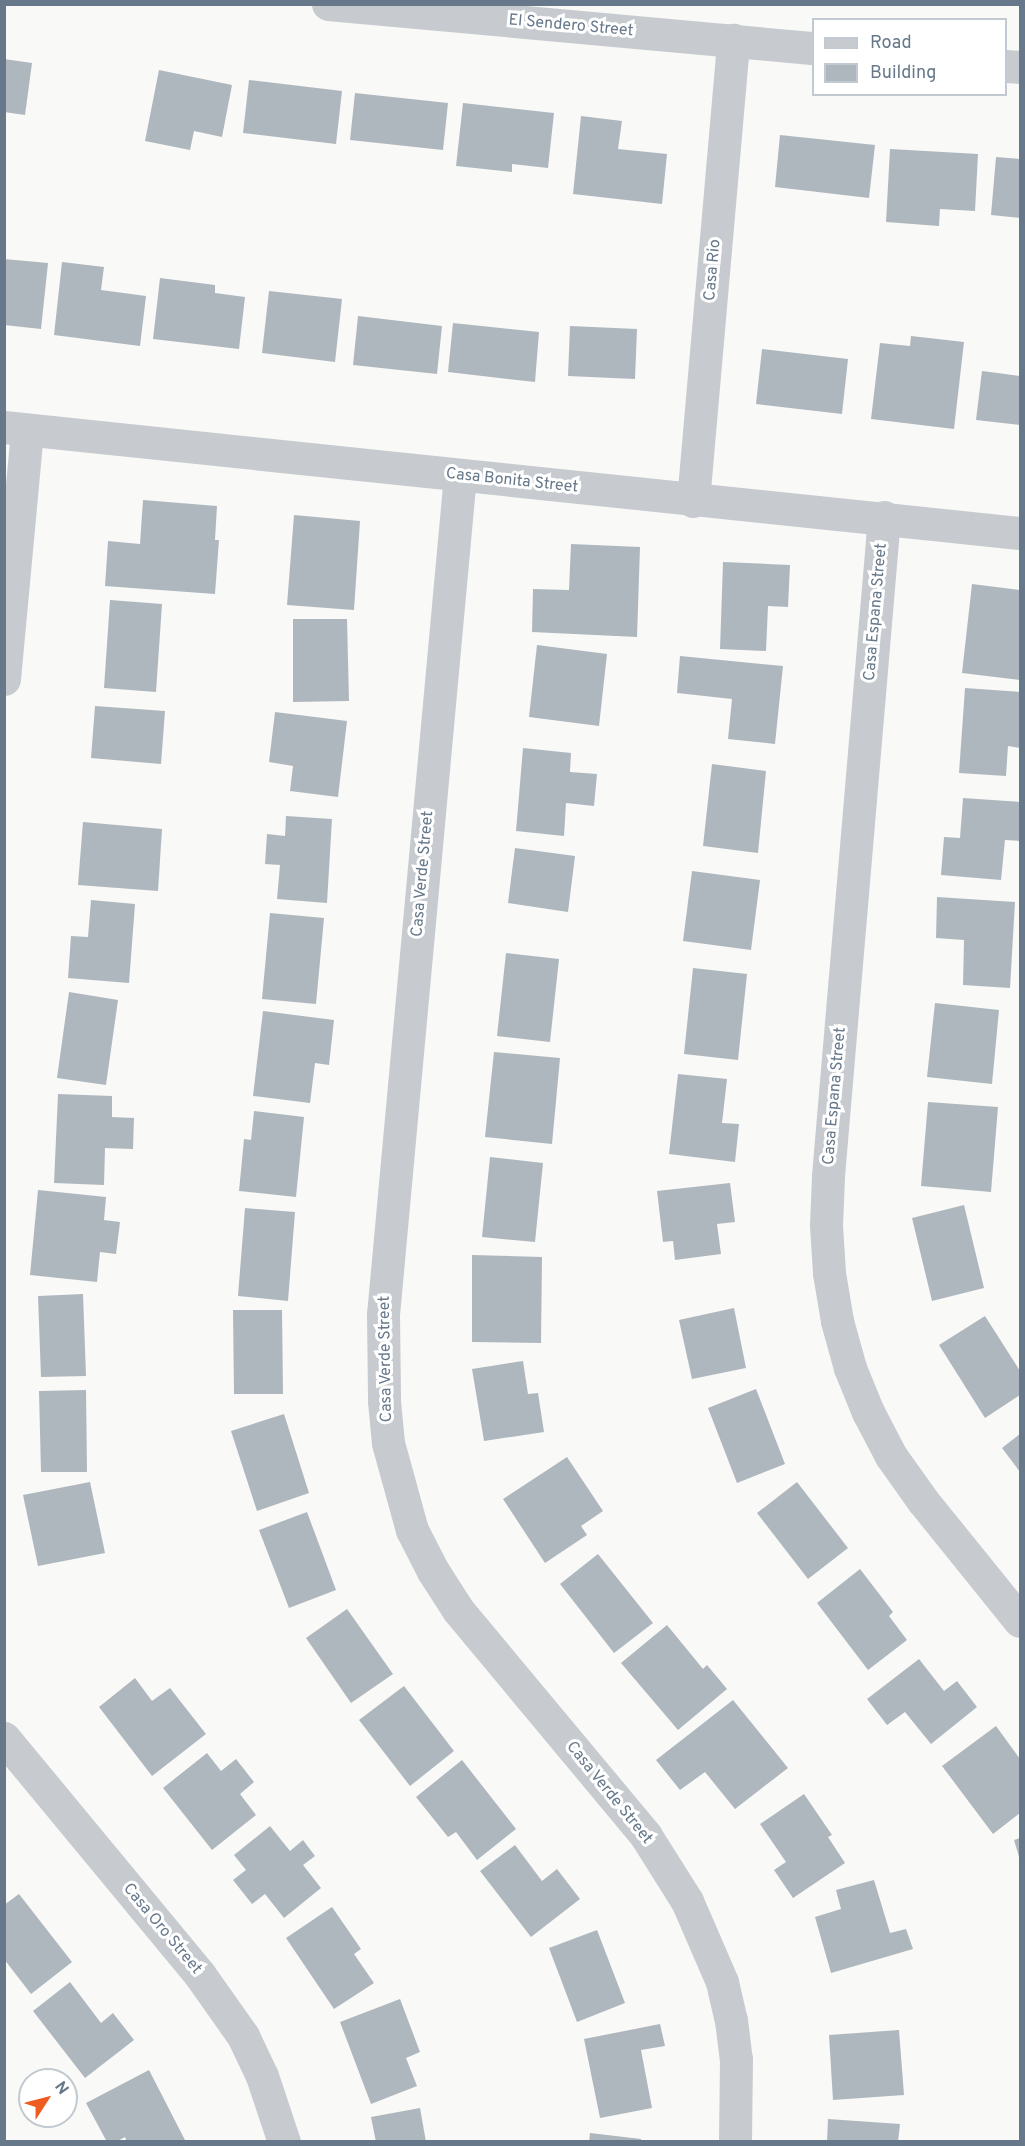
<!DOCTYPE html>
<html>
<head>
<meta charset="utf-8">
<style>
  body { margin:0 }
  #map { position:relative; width:1025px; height:2146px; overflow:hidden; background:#f9f9f7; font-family:Overpass,sans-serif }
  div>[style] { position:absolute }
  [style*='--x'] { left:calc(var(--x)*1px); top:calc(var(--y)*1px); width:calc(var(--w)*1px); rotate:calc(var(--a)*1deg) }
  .building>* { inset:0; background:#afb7be }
  .minor>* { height:33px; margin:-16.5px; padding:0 16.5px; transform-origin:16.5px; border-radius:16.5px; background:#c7cbcf }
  span { translate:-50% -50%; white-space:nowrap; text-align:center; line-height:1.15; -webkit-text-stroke:6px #fff; paint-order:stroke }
  .street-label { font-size:16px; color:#66788a }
  .frame { position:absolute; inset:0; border:6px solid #66788a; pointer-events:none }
  .legend { position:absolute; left:812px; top:18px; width:195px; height:78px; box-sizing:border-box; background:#fff; border:2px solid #c2c9d0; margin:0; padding:8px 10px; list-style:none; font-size:18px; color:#66788a }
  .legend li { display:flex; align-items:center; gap:12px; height:30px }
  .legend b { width:30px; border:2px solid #c2c9d0 }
  .north { position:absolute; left:18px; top:2068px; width:60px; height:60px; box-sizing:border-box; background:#fff; border:2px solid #c2c9d0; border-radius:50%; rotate:54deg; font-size:16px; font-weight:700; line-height:24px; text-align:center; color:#66788a }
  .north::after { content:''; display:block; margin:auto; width:21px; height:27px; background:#ef5c21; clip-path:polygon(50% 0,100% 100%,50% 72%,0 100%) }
</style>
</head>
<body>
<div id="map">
  <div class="building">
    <i style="clip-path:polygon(4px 59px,32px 63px,25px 115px,4px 112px)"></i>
    <i style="clip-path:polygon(159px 70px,232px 85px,222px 137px,194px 131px,190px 150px,145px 141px)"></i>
    <i style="clip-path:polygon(249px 80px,342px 91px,336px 144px,243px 133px)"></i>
    <i style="clip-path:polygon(355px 93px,448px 103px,443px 150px,350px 140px)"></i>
    <i style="clip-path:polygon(463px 103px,554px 113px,548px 168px,512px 164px,512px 172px,456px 166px)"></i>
    <i style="clip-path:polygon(581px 116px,622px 121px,618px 149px,667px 154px,662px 204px,573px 194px)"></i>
    <i style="clip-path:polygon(780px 135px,875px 145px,869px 198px,775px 187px)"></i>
    <i style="clip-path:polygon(890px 149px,978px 154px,975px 211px,940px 209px,939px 226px,886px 222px)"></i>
    <i style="clip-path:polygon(996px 157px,1020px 159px,1020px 218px,991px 215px)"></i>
    <i style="clip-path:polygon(4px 259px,48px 263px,41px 329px,4px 325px)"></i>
    <i style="clip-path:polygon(62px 262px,104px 267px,101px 290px,146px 296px,140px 346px,54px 335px)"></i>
    <i style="clip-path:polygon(160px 278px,215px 285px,215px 293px,245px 297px,239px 349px,153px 339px)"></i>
    <i style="clip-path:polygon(269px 291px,342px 299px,335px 362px,262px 353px)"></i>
    <i style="clip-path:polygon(358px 316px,442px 326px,437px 374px,353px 365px)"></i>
    <i style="clip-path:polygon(453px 323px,539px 332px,535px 382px,448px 372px)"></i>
    <i style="clip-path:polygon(570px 326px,637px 329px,635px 379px,568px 376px)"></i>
    <i style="clip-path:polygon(911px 336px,964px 342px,954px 429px,871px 419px,880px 343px,910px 346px)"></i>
    <i style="clip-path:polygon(762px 349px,848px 359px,842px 414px,756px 404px)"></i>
    <i style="clip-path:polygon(982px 371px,1020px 376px,1020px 425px,976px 420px)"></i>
    <i style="clip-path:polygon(143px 500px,217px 506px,215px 540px,219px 540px,215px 594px,105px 586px,108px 541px,140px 544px)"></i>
    <i style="clip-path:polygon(294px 515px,360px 521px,354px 610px,287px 605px)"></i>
    <i style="clip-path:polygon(571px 544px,640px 547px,637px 637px,532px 632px,533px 589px,569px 590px)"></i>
    <i style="clip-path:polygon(723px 562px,790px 565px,788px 607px,768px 606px,766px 651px,720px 649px)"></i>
    <i style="clip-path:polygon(972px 584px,1020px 590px,1020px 680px,962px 673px)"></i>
    <i style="clip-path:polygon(110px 600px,162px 604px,156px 692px,104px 688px)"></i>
    <i style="clip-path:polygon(293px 619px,347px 619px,349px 701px,293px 702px)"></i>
    <i style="clip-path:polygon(537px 645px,607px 654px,599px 726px,529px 717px)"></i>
    <i style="clip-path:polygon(680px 656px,783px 666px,775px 744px,728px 739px,732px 699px,677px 693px)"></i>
    <i style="clip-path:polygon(965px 688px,1020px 692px,1020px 748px,1008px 746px,1006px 776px,959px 773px)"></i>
    <i style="clip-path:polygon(95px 706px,165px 711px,161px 764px,91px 758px)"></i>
    <i style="clip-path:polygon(275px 712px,347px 721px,338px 797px,290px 791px,293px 766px,269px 762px)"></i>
    <i style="clip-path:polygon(523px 748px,571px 753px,570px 772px,597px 774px,594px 806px,566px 803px,564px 836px,516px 831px)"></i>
    <i style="clip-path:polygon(712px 764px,766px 771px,758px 853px,703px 846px)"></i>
    <i style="clip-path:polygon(963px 798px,1020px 802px,1020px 841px,1005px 840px,1001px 880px,941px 875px,944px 837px,960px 838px)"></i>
    <i style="clip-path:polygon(286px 816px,332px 819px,327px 903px,277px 899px,280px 865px,265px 864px,267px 834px,285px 836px)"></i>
    <i style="clip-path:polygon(83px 822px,162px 829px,158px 891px,78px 885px)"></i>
    <i style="clip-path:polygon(515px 848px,575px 856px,568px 912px,508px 903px)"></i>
    <i style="clip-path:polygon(692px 871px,760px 880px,751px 950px,683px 941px)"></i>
    <i style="clip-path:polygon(937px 897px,1015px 902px,1010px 988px,963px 985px,964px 940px,936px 938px)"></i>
    <i style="clip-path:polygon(91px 900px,135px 904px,129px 983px,68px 978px,71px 936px,88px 937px)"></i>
    <i style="clip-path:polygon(270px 913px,324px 918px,316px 1004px,262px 999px)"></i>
    <i style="clip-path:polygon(506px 953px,559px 959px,550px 1042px,497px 1036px)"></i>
    <i style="clip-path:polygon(693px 968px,747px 974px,738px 1060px,684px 1054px)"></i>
    <i style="clip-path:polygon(69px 992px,118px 1000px,106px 1085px,57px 1078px)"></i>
    <i style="clip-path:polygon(935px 1003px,999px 1010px,992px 1084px,927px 1077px)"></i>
    <i style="clip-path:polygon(263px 1011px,334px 1020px,329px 1065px,315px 1063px,310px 1103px,253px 1096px)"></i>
    <i style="clip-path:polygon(494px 1052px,560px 1058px,552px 1144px,485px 1137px)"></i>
    <i style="clip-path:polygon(678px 1074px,727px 1079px,722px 1123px,739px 1124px,735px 1162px,669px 1154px)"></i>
    <i style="clip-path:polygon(58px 1094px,112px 1096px,112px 1117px,134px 1118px,133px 1149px,105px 1148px,104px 1185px,54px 1183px)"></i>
    <i style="clip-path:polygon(928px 1102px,998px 1107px,991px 1192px,921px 1186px)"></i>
    <i style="clip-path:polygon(254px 1111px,304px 1117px,296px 1197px,239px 1191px,244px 1139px,251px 1140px)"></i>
    <i style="clip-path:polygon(490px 1157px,543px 1163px,535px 1242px,482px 1237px)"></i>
    <i style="clip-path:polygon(730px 1183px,735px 1222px,717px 1224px,721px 1254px,675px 1260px,673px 1241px,663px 1242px,657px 1191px)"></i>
    <i style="clip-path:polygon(38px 1190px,106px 1197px,104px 1220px,120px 1222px,116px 1254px,100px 1252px,97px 1282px,30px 1275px)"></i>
    <i style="clip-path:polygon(964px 1205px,984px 1288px,932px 1301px,912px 1218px)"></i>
    <i style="clip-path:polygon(245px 1208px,295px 1212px,288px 1301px,238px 1296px)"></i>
    <i style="clip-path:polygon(472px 1255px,542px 1257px,541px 1343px,472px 1342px)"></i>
    <i style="clip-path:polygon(83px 1294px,86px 1376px,41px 1377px,38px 1296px)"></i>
    <i style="clip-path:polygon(734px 1308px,746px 1368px,692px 1379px,679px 1320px)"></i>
    <i style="clip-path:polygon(233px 1310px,282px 1310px,283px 1394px,234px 1394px)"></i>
    <i style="clip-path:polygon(985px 1316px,1020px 1371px,1020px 1395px,985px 1418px,939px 1345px)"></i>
    <i style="clip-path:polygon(523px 1361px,528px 1394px,538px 1393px,544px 1432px,484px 1441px,472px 1369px)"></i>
    <i style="clip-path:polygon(756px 1389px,785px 1464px,737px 1483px,708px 1408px)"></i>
    <i style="clip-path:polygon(86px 1390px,87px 1472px,41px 1472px,39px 1391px)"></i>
    <i style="clip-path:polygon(284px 1414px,309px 1493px,257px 1511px,231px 1431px)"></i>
    <i style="clip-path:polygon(1020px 1434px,1020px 1472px,1002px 1448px)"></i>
    <i style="clip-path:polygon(567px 1457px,603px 1511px,581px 1526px,587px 1535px,545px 1563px,503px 1499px)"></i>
    <i style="clip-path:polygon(90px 1482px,105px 1553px,38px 1566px,23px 1495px)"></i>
    <i style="clip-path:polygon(797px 1482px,848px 1548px,808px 1579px,757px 1513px)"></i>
    <i style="clip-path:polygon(307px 1512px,336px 1590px,289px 1608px,259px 1530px)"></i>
    <i style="clip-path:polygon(598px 1554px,653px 1623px,614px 1653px,560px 1584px)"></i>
    <i style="clip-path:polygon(860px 1569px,893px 1612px,889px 1616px,907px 1640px,868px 1670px,817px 1603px)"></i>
    <i style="clip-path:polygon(347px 1609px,393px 1674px,351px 1703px,306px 1638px)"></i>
    <i style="clip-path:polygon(667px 1625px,703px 1669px,707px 1665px,727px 1689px,678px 1730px,621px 1663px)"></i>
    <i style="clip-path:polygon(919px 1659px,944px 1691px,957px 1681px,977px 1707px,931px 1744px,905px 1712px,887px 1725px,867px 1699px)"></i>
    <i style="clip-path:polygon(135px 1678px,152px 1701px,170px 1688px,206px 1734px,152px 1776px,99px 1707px)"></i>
    <i style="clip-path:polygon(404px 1686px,454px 1751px,410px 1786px,359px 1720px)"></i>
    <i style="clip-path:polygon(733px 1700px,788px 1768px,735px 1809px,705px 1772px,680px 1790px,656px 1760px)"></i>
    <i style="clip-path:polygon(996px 1726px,1020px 1759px,1020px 1813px,993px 1834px,942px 1766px)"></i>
    <i style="clip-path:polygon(207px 1753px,221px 1771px,236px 1759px,254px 1782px,240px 1794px,256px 1815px,212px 1850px,163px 1788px)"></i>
    <i style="clip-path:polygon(462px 1760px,516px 1829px,477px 1860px,456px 1832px,448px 1837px,416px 1797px)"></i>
    <i style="clip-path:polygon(804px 1794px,832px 1835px,828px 1837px,845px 1863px,793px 1898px,774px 1870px,786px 1862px,760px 1824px)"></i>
    <i style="clip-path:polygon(270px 1826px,290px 1851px,303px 1840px,315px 1856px,303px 1865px,321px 1888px,284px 1918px,265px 1894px,252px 1904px,233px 1880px,246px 1870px,234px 1855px)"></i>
    <i style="clip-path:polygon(1020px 1838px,1020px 1860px,1014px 1840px)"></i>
    <i style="clip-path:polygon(515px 1845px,542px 1881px,557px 1869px,580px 1899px,531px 1937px,480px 1871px)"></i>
    <i style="clip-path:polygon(874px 1880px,890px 1933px,906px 1929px,913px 1949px,831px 1973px,815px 1917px,841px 1909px,836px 1890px)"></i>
    <i style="clip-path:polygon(19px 1894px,72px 1962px,31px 1994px,4px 1959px,4px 1905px)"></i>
    <i style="clip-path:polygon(332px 1907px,361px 1949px,354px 1954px,374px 1983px,334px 2009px,286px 1938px)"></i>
    <i style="clip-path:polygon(597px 1930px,625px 2003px,577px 2022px,549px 1948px)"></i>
    <i style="clip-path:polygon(70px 1982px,101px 2023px,113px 2013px,134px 2040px,85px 2078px,33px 2011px)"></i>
    <i style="clip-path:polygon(400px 1999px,420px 2052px,406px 2058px,417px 2086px,371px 2104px,340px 2022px)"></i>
    <i style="clip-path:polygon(660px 2024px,665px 2046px,641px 2050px,652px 2108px,600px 2118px,584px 2039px)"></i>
    <i style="clip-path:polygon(899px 2030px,904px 2095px,833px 2100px,829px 2035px)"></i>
    <i style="clip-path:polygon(149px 2070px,186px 2142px,127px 2142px,125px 2137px,116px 2142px,107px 2142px,86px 2103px)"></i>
    <i style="clip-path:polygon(420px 2108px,426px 2142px,376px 2142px,371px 2117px)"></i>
    <i style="clip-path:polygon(828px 2119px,900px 2124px,898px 2142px,827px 2142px)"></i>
    <i style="clip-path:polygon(590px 2133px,641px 2139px,641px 2142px,589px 2142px)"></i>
  </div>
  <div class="minor">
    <i style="--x:328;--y:4;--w:488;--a:5.2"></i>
    <i style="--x:1006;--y:66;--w:14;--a:4"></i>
    <i style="--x:4;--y:427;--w:1022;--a:5.96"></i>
    <i style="--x:460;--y:475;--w:843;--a:95.24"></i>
    <i style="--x:383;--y:1314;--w:87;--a:89.3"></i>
    <i style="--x:384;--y:1401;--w:42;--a:84.6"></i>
    <i style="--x:388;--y:1443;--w:90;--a:74.6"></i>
    <i style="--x:412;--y:1530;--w:46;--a:62.9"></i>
    <i style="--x:433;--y:1571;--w:46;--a:57.3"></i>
    <i style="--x:458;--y:1610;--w:294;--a:50.2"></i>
    <i style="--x:646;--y:1836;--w:77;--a:57.8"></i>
    <i style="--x:687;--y:1901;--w:88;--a:66.6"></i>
    <i style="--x:722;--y:1982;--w:39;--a:77"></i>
    <i style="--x:731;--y:2020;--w:39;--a:83"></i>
    <i style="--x:736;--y:2059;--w:83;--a:90.7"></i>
    <i style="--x:693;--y:501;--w:463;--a:-85"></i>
    <i style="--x:884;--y:517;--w:661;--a:94.86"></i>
    <i style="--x:828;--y:1176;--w:49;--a:92.3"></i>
    <i style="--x:826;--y:1225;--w:48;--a:86.4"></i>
    <i style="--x:829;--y:1273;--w:49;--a:80.5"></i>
    <i style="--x:837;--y:1321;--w:49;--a:74.5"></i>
    <i style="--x:850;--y:1368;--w:48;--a:67.8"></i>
    <i style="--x:868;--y:1412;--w:50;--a:62.4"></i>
    <i style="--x:891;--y:1456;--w:55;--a:54.6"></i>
    <i style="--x:923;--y:1501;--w:154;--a:51.1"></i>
    <i style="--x:4;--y:679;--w:250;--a:-84.7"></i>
    <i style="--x:4;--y:1738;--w:308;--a:50.4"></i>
    <i style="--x:200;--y:1975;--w:75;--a:54.8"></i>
    <i style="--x:243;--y:2036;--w:44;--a:64.6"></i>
    <i style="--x:262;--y:2076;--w:70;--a:71.6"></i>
  </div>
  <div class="street-label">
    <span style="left:571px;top:26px;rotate:5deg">El Sendero Street</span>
    <span style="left:713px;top:270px;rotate:-85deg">Casa Rio</span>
    <span style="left:512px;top:481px;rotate:6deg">Casa Bonita Street</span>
    <span style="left:876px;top:612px;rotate:-85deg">Casa Espana Street</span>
    <span style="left:423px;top:874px;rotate:-85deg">Casa Verde Street</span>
    <span style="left:835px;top:1096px;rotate:-85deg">Casa Espana Street</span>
    <span style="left:386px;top:1359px;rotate:-91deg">Casa Verde Street</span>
    <span style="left:609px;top:1793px;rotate:51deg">Casa Verde Street</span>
    <span style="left:162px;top:1929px;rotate:50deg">Casa Oro Street</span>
  </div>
  <div class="frame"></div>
  <ul class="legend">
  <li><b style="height:8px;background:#c7cbcf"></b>Road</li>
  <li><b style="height:16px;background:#afb7be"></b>Building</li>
  </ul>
  <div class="north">N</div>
</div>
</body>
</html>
